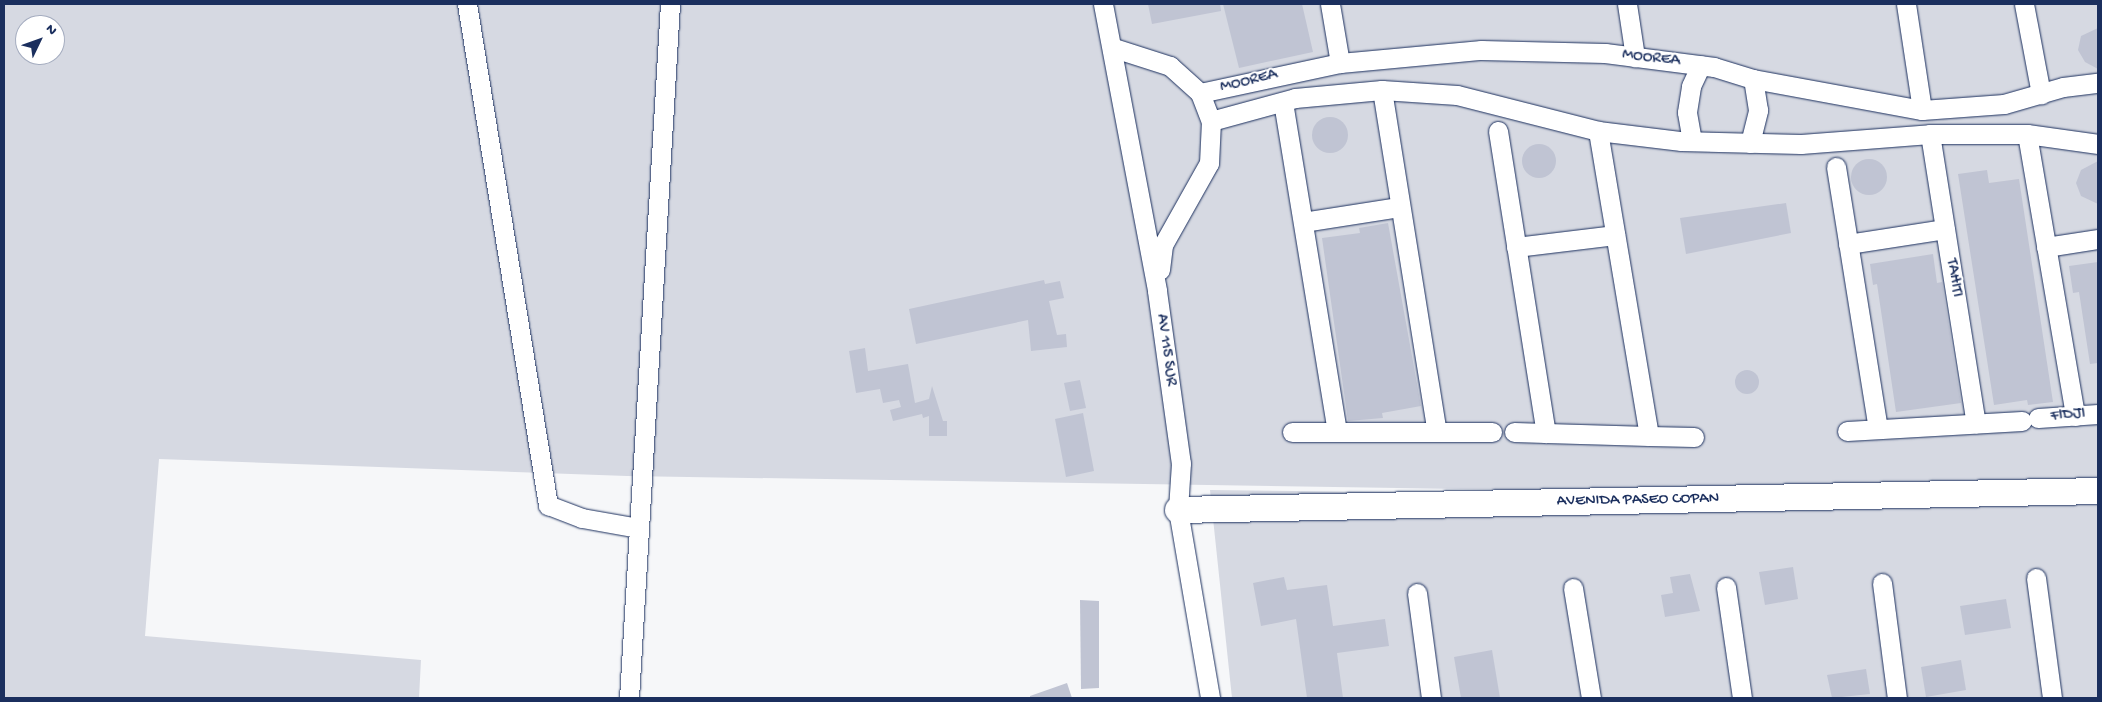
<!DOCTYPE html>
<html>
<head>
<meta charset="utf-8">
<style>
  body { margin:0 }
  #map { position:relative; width:2102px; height:702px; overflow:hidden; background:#f6f7f9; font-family:"Gochi Hand",sans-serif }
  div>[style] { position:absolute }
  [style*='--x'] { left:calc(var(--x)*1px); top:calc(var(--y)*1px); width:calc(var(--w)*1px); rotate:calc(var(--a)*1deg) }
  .green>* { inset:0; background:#d6d9e2 }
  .building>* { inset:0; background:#c0c4d3 }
  .round { border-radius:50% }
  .roads { filter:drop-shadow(0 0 1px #1b2f5e) drop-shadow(0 0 1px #1b2f5e) }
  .minor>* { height:19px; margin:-9.5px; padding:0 9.5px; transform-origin:9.5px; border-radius:9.5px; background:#fff }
  .secondary>* { height:26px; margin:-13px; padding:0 13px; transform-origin:13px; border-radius:13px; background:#fff }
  span { translate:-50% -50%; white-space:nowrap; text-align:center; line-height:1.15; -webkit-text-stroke:4px #fff; paint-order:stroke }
  .street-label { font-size:16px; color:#1b2f5e }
  .frame { position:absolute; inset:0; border:5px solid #1b2f5e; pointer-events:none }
  .north { position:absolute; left:15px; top:15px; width:50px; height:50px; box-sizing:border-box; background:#fff; border:1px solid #a4acbf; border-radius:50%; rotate:48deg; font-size:14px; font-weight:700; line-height:20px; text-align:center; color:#1b2f5e }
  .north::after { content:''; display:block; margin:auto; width:18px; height:22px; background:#1b2f5e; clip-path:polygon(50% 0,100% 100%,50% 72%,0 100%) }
</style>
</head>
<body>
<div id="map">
  <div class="green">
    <i style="clip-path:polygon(evenodd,4px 4px,2098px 4px,2098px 499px,627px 476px,159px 459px,145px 636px,421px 660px,419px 698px,4px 698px,4px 4px,25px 25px,55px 25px,55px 55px,25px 55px,25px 25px)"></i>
    <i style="clip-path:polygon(1210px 490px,2098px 500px,2098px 698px,1232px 698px)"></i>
  </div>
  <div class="building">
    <i style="clip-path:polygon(1148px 4px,1220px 4px,1221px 11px,1152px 24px)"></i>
    <i style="clip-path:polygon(1223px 4px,1302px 4px,1313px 52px,1239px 68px)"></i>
    <i style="clip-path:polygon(2098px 28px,2098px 69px,2085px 62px,2078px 50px,2081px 36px)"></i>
    <i class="round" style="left:1312px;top:117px;width:36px;height:36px"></i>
    <i class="round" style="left:1522px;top:144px;width:34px;height:34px"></i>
    <i class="round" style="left:1851px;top:159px;width:36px;height:36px"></i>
    <i style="clip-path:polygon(2098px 161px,2098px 204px,2081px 196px,2076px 183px,2081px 170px)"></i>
    <i style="clip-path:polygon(1987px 170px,1989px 183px,2019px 179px,2053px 402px,2028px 405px,2027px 400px,1994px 405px,1958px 174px)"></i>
    <i style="clip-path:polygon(1786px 203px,1791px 233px,1686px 254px,1680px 218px)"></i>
    <i style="clip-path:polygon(1388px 223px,1421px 406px,1382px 413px,1383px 418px,1348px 421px,1322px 238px,1360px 233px,1359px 228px)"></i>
    <i style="clip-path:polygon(1933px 254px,1937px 283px,1942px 282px,1961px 403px,1896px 412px,1877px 284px,1873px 285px,1870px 264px)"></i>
    <i style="clip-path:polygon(2098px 262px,2098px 363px,2090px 364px,2079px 292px,2073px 293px,2069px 266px)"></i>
    <i style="clip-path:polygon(1044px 280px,1045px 284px,1060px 281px,1064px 298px,1049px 301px,1057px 335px,1066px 334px,1067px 347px,1031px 351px,1028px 320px,916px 344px,909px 309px)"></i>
    <i style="clip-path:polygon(865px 348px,868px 371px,908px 364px,915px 403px,929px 399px,932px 386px,943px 421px,947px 421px,947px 436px,929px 436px,929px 416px,923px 418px,922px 414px,893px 421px,890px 410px,901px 407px,899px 400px,883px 403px,880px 389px,856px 393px,849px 351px)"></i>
    <i class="round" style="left:1735px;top:370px;width:24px;height:24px"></i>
    <i style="clip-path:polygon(1080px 380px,1086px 408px,1070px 411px,1064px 383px)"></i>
    <i style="clip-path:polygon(1083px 413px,1094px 471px,1066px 477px,1055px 419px)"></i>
    <i style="clip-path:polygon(1793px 567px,1798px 599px,1765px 605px,1759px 572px)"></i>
    <i style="clip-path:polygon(1690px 574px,1700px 611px,1665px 617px,1661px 595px,1673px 593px,1670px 577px)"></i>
    <i style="clip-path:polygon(1284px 577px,1287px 590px,1327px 585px,1333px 626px,1385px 619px,1389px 646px,1337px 653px,1343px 698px,1307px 698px,1296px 619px,1261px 626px,1253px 583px)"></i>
    <i style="clip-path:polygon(2006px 599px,2011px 628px,1965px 635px,1960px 606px)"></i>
    <i style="clip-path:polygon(1080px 600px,1099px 601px,1099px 688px,1081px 689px)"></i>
    <i style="clip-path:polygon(1492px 650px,1500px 698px,1461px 698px,1454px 657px)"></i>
    <i style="clip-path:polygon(1961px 660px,1966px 690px,1926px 697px,1921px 667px)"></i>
    <i style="clip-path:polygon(1866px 669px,1870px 694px,1832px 698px,1827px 675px)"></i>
    <i style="clip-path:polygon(1067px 683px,1072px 698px,1030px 698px,1030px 696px)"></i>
  </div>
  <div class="roads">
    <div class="minor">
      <i style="--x:467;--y:4;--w:508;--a:80.82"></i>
      <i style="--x:548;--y:505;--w:36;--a:21"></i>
      <i style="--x:582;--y:518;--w:58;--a:10"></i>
      <i style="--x:1103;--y:4;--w:292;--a:79.3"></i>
      <i style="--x:1157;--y:291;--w:174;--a:82.1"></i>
      <i style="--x:1181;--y:463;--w:47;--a:93.7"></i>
      <i style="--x:1178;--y:510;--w:191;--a:80.3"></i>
      <i style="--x:1330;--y:4;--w:60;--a:80.4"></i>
      <i style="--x:1627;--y:4;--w:54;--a:81.4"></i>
      <i style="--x:1906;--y:4;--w:107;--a:81.4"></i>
      <i style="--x:2024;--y:4;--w:92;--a:79.3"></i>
      <i style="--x:1114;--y:48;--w:59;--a:17.8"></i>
      <i style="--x:1170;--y:66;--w:40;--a:42"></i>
      <i style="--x:1200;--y:93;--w:30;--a:69"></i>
      <i style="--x:1211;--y:121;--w:42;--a:92.7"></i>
      <i style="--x:1209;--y:163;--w:94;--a:119.3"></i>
      <i style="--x:1163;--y:245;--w:25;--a:97"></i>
      <i style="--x:1382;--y:90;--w:346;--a:80.9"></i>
      <i style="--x:1200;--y:93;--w:143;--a:-12.1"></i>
      <i style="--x:1340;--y:63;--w:142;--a:-5.3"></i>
      <i style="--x:1481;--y:50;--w:124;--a:1.4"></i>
      <i style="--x:1605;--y:53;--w:110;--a:7.3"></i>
      <i style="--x:1714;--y:67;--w:41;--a:17.1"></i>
      <i style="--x:1753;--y:79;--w:172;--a:10.4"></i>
      <i style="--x:1922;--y:110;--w:82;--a:-4.2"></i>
      <i style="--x:2004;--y:104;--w:61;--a:-16.1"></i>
      <i style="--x:2063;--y:87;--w:35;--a:-7"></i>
      <i style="--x:1283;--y:102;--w:334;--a:80.7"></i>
      <i style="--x:1211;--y:121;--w:87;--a:-15.3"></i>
      <i style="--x:1295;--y:98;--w:87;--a:-5.3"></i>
      <i style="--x:1382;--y:90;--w:75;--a:3.8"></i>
      <i style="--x:1457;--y:95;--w:146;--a:14.3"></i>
      <i style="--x:1598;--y:131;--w:84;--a:6.9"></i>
      <i style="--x:1681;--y:141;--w:120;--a:1.4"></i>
      <i style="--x:1801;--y:144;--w:129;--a:-4.4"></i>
      <i style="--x:1930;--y:134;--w:97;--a:0"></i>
      <i style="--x:2027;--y:134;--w:72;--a:8"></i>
      <i style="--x:1498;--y:131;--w:306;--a:81"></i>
      <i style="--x:1546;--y:433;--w:32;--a:-178"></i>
      <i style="--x:1598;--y:131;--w:309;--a:80.5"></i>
      <i style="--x:1649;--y:436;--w:45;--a:1.3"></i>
      <i style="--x:1930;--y:134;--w:293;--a:81"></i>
      <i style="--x:2027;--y:134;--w:286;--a:80.3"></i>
      <i style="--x:1692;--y:141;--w:29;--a:-100"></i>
      <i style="--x:1687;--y:112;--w:26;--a:-81"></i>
      <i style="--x:1691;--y:86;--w:23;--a:-65"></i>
      <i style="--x:1750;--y:143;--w:34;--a:-76"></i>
      <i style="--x:1758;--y:110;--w:31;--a:-99"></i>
      <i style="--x:1836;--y:167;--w:265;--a:80.9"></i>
      <i style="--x:1303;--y:222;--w:97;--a:-8.9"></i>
      <i style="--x:1848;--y:244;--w:98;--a:-8.8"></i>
      <i style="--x:1516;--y:247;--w:100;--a:-6.9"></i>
      <i style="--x:2046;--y:247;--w:53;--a:-8.7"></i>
      <i style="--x:2038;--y:418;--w:60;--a:-3.8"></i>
      <i style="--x:1847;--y:431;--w:175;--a:-3.3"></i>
      <i style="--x:1292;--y:432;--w:200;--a:0"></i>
      <i style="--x:1546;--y:433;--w:103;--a:1.7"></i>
      <i style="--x:2036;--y:578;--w:121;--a:82.4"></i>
      <i style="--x:1882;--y:583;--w:116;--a:82.6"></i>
      <i style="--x:1726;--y:587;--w:112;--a:81.8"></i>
      <i style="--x:1573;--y:588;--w:111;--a:80.7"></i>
      <i style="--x:1417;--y:593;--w:106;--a:82.4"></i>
      <i style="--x:629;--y:698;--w:695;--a:-86.62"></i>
    </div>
    <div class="secondary">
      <i style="--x:1178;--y:510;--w:920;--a:-1.18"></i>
    </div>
  </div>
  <div class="street-label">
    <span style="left:1651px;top:59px;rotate:7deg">MOOREA</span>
    <span style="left:1249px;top:82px;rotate:-13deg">MOOREA</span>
    <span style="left:1953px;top:278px;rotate:81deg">TAHITI</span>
    <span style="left:1165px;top:350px;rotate:82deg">AV 115 SUR</span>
    <span style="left:2068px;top:416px;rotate:-4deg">FIDJI</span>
    <span style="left:1638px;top:501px;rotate:-1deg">AVENIDA PASEO COPAN</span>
  </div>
  <div class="frame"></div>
  <div class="north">N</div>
</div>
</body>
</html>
